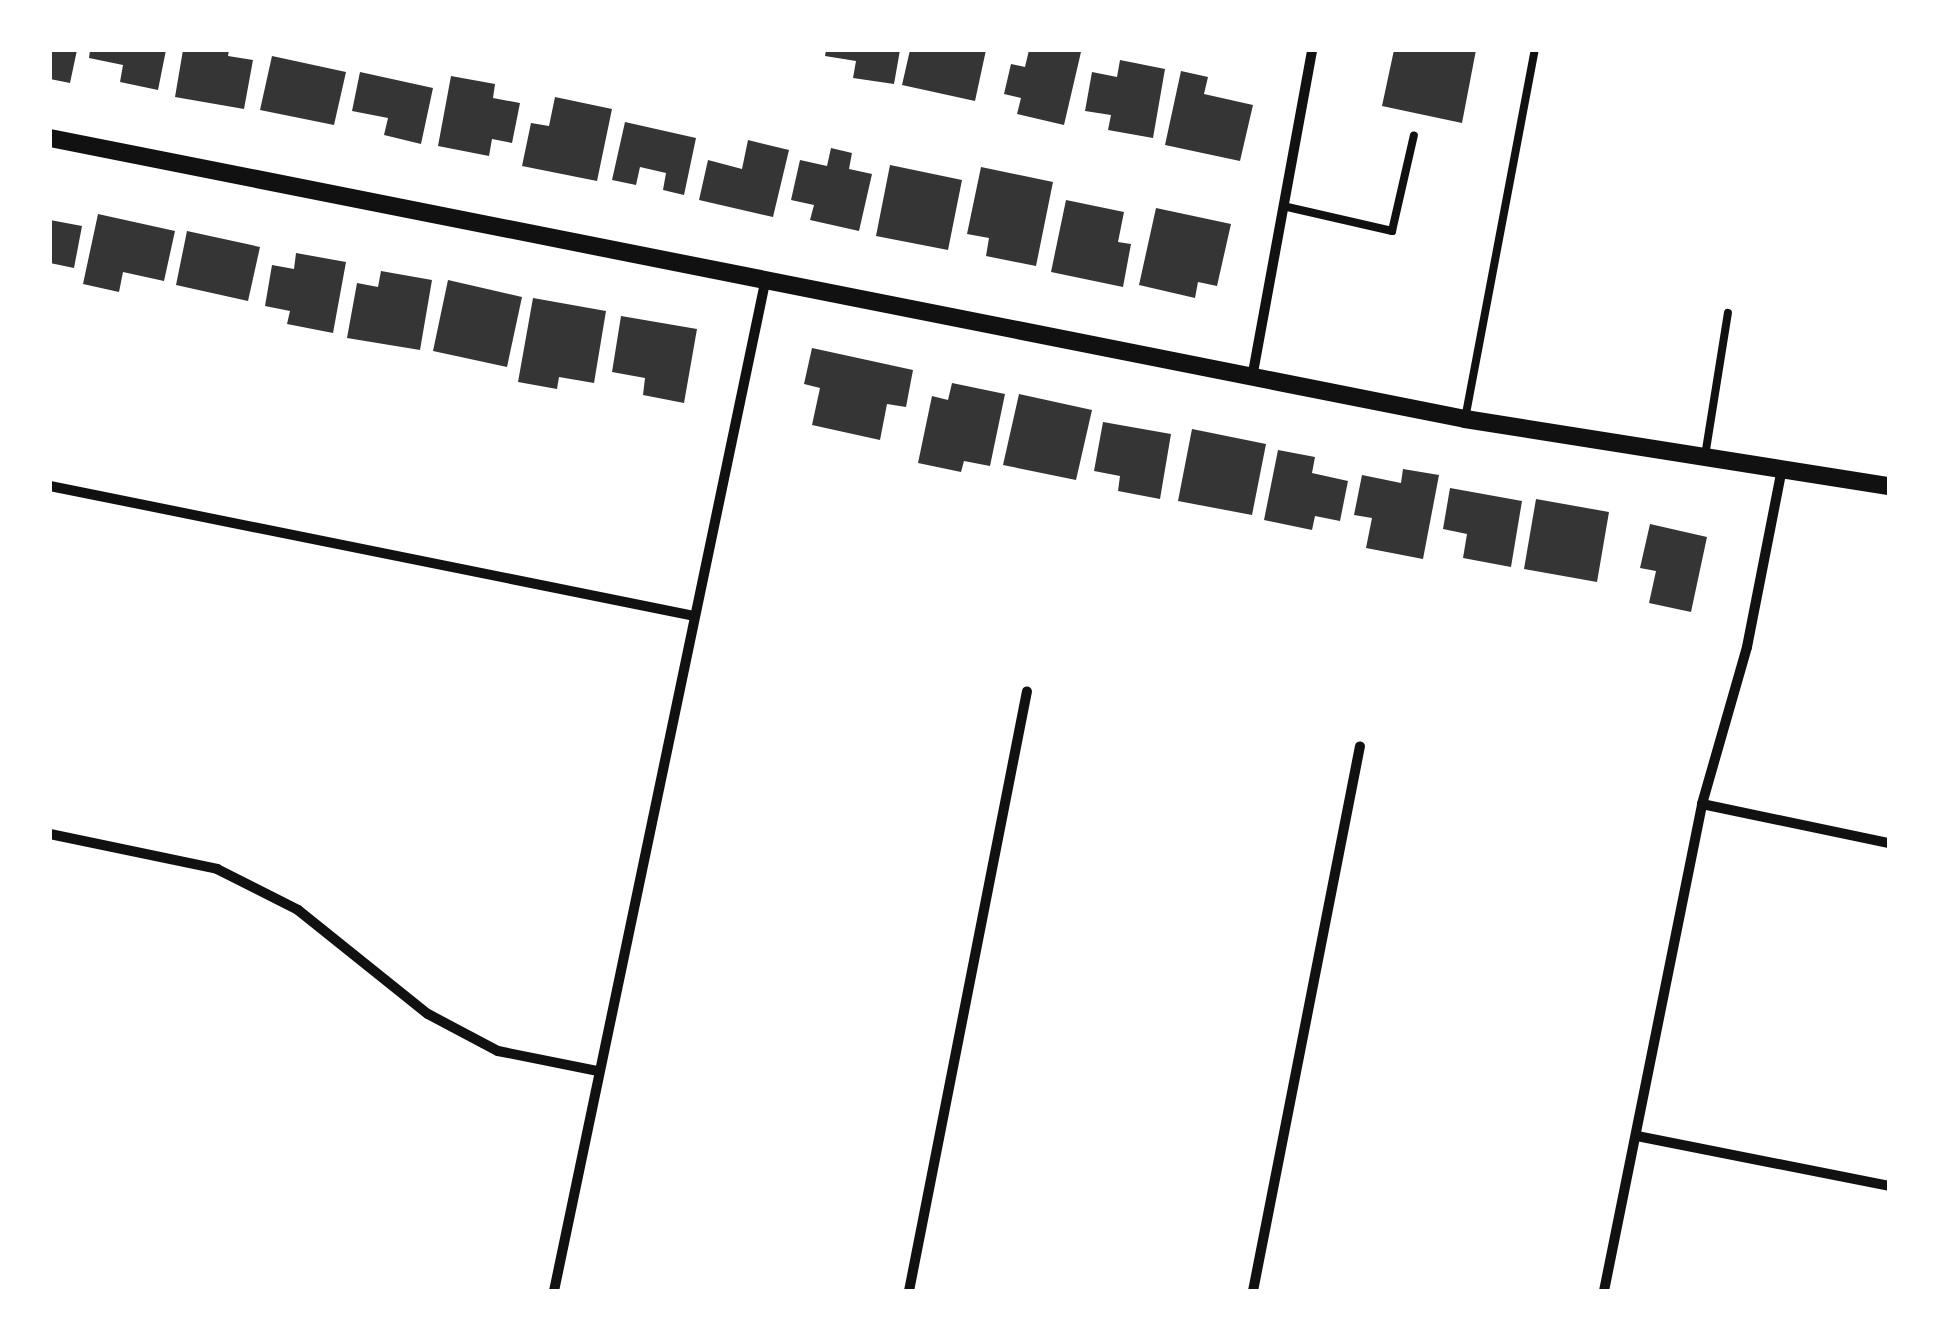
<!DOCTYPE html>
<html>
<head>
<meta charset="utf-8">
<style>
  body { margin:0 }
  #map { position:relative; width:1939px; height:1341px; overflow:hidden; background:#fff; font-family:Cabin,sans-serif }
  div>[style] { position:absolute }
  [style*='--x'] { left:calc(var(--x)*1px); top:calc(var(--y)*1px); width:calc(var(--w)*1px); rotate:calc(var(--a)*1deg) }
  .building>* { inset:0; background:#353535 }
  .service>* { height:8px; margin:-4px; padding:0 4px; transform-origin:4px; border-radius:4px; background:#111 }
  .minor>* { height:10px; margin:-5px; padding:0 5px; transform-origin:5px; border-radius:5px; background:#111 }
  .tertiary>* { height:18px; margin:-9px; padding:0 9px; transform-origin:9px; border-radius:9px; background:#111 }
  span { translate:-50% -50%; white-space:nowrap; text-align:center; line-height:1.15; -webkit-text-stroke:8px #fff; paint-order:stroke }
  .frame { position:absolute; inset:0; border:52px solid #fff; pointer-events:none }
</style>
</head>
<body>
<div id="map">
  <div class="building">
    <i style="clip-path:polygon(50px 50px,77px 50px,70px 83px,50px 79px)"></i>
    <i style="clip-path:polygon(90px 50px,166px 50px,158px 90px,120px 82px,123px 65px,89px 58px)"></i>
    <i style="clip-path:polygon(183px 50px,229px 50px,228px 56px,253px 60px,244px 109px,175px 97px)"></i>
    <i style="clip-path:polygon(826px 50px,900px 50px,894px 84px,853px 78px,856px 61px,825px 56px)"></i>
    <i style="clip-path:polygon(910px 50px,986px 50px,975px 101px,902px 85px)"></i>
    <i style="clip-path:polygon(1029px 50px,1081px 52px,1064px 125px,1017px 114px,1021px 98px,1004px 94px,1011px 64px,1025px 67px)"></i>
    <i style="clip-path:polygon(1394px 50px,1476px 50px,1462px 123px,1382px 106px)"></i>
    <i style="clip-path:polygon(272px 56px,346px 72px,334px 125px,260px 110px)"></i>
    <i style="clip-path:polygon(1120px 60px,1165px 69px,1153px 138px,1108px 130px,1111px 115px,1085px 111px,1092px 72px,1117px 77px)"></i>
    <i style="clip-path:polygon(1181px 71px,1208px 77px,1204px 94px,1253px 105px,1240px 161px,1165px 145px)"></i>
    <i style="clip-path:polygon(360px 72px,433px 88px,421px 144px,384px 135px,388px 118px,352px 111px)"></i>
    <i style="clip-path:polygon(451px 76px,495px 84px,493px 98px,520px 103px,512px 143px,492px 139px,489px 156px,438px 146px)"></i>
    <i style="clip-path:polygon(555px 97px,612px 109px,597px 181px,522px 166px,531px 123px,549px 126px)"></i>
    <i style="clip-path:polygon(625px 122px,696px 138px,684px 195px,663px 190px,666px 173px,640px 167px,636px 185px,612px 180px)"></i>
    <i style="clip-path:polygon(748px 140px,789px 150px,773px 217px,699px 200px,708px 160px,742px 169px)"></i>
    <i style="clip-path:polygon(831px 148px,852px 153px,849px 169px,872px 174px,859px 231px,810px 220px,814px 205px,791px 200px,800px 160px,827px 166px)"></i>
    <i style="clip-path:polygon(890px 165px,962px 180px,948px 250px,876px 236px)"></i>
    <i style="clip-path:polygon(981px 167px,1053px 182px,1036px 266px,986px 256px,989px 238px,967px 234px)"></i>
    <i style="clip-path:polygon(1066px 200px,1124px 212px,1118px 242px,1131px 244px,1123px 287px,1051px 272px)"></i>
    <i style="clip-path:polygon(1156px 208px,1231px 224px,1217px 286px,1198px 282px,1195px 298px,1139px 285px)"></i>
    <i style="clip-path:polygon(98px 214px,175px 231px,164px 281px,123px 272px,119px 292px,83px 284px)"></i>
    <i style="clip-path:polygon(50px 220px,82px 226px,74px 268px,50px 263px)"></i>
    <i style="clip-path:polygon(187px 231px,260px 247px,248px 301px,176px 285px)"></i>
    <i style="clip-path:polygon(296px 253px,346px 262px,333px 333px,287px 324px,290px 311px,265px 306px,272px 265px,294px 269px)"></i>
    <i style="clip-path:polygon(381px 271px,432px 280px,420px 350px,347px 338px,357px 283px,378px 287px)"></i>
    <i style="clip-path:polygon(448px 280px,522px 297px,507px 367px,433px 351px)"></i>
    <i style="clip-path:polygon(533px 298px,606px 311px,594px 383px,559px 377px,557px 389px,518px 382px)"></i>
    <i style="clip-path:polygon(621px 316px,697px 329px,684px 403px,643px 395px,645px 378px,612px 372px)"></i>
    <i style="clip-path:polygon(812px 348px,913px 370px,906px 407px,887px 404px,880px 440px,812px 425px,820px 388px,804px 384px)"></i>
    <i style="clip-path:polygon(952px 383px,1005px 394px,990px 466px,964px 461px,961px 472px,918px 463px,932px 396px,948px 400px)"></i>
    <i style="clip-path:polygon(1019px 394px,1092px 410px,1076px 480px,1003px 465px)"></i>
    <i style="clip-path:polygon(1103px 422px,1171px 434px,1160px 499px,1118px 491px,1120px 476px,1094px 471px)"></i>
    <i style="clip-path:polygon(1192px 429px,1266px 444px,1252px 515px,1178px 501px)"></i>
    <i style="clip-path:polygon(1278px 450px,1315px 457px,1312px 473px,1348px 481px,1340px 521px,1315px 516px,1312px 530px,1264px 520px)"></i>
    <i style="clip-path:polygon(1403px 469px,1439px 475px,1423px 559px,1366px 548px,1372px 518px,1354px 515px,1362px 475px,1401px 483px)"></i>
    <i style="clip-path:polygon(1450px 488px,1522px 501px,1511px 567px,1463px 558px,1467px 534px,1443px 529px)"></i>
    <i style="clip-path:polygon(1536px 499px,1609px 512px,1597px 582px,1524px 569px)"></i>
    <i style="clip-path:polygon(1650px 524px,1707px 537px,1691px 612px,1649px 603px,1656px 571px,1640px 568px)"></i>
  </div>
  <div class="service">
    <i style="--x:1283;--y:206;--w:112;--a:12.9"></i>
    <i style="--x:1392;--y:231;--w:98;--a:-77.1"></i>
    <i style="--x:1465;--y:419;--w:376;--a:-79.3"></i>
    <i style="--x:1705;--y:456;--w:145;--a:-80.9"></i>
  </div>
  <div class="minor">
    <i style="--x:1252;--y:378;--w:333;--a:-79.6"></i>
    <i style="--x:50;--y:486;--w:653;--a:11.4"></i>
    <i style="--x:1702;--y:804;--w:191;--a:11.8"></i>
    <i style="--x:50;--y:834;--w:171;--a:11.8"></i>
    <i style="--x:217;--y:869;--w:91;--a:26.8"></i>
    <i style="--x:298;--y:910;--w:166;--a:38.7"></i>
    <i style="--x:428;--y:1014;--w:79;--a:27.9"></i>
    <i style="--x:498;--y:1051;--w:101;--a:11.4"></i>
    <i style="--x:1637;--y:1136;--w:257;--a:11.2"></i>
    <i style="--x:554;--y:1291;--w:1030;--a:-78.18"></i>
    <i style="--x:909;--y:1291;--w:611;--a:-78.87"></i>
    <i style="--x:1253;--y:1291;--w:555;--a:-78.89"></i>
    <i style="--x:1604;--y:1291;--w:497;--a:-78.6"></i>
    <i style="--x:1702;--y:804;--w:163;--a:-74"></i>
    <i style="--x:1747;--y:647;--w:182;--a:-78.9"></i>
  </div>
  <div class="tertiary">
    <i style="--x:50;--y:138;--w:1443;--a:11.23"></i>
    <i style="--x:1465;--y:419;--w:429;--a:9"></i>
  </div>
  <div class="frame"></div>
</div>
</body>
</html>
